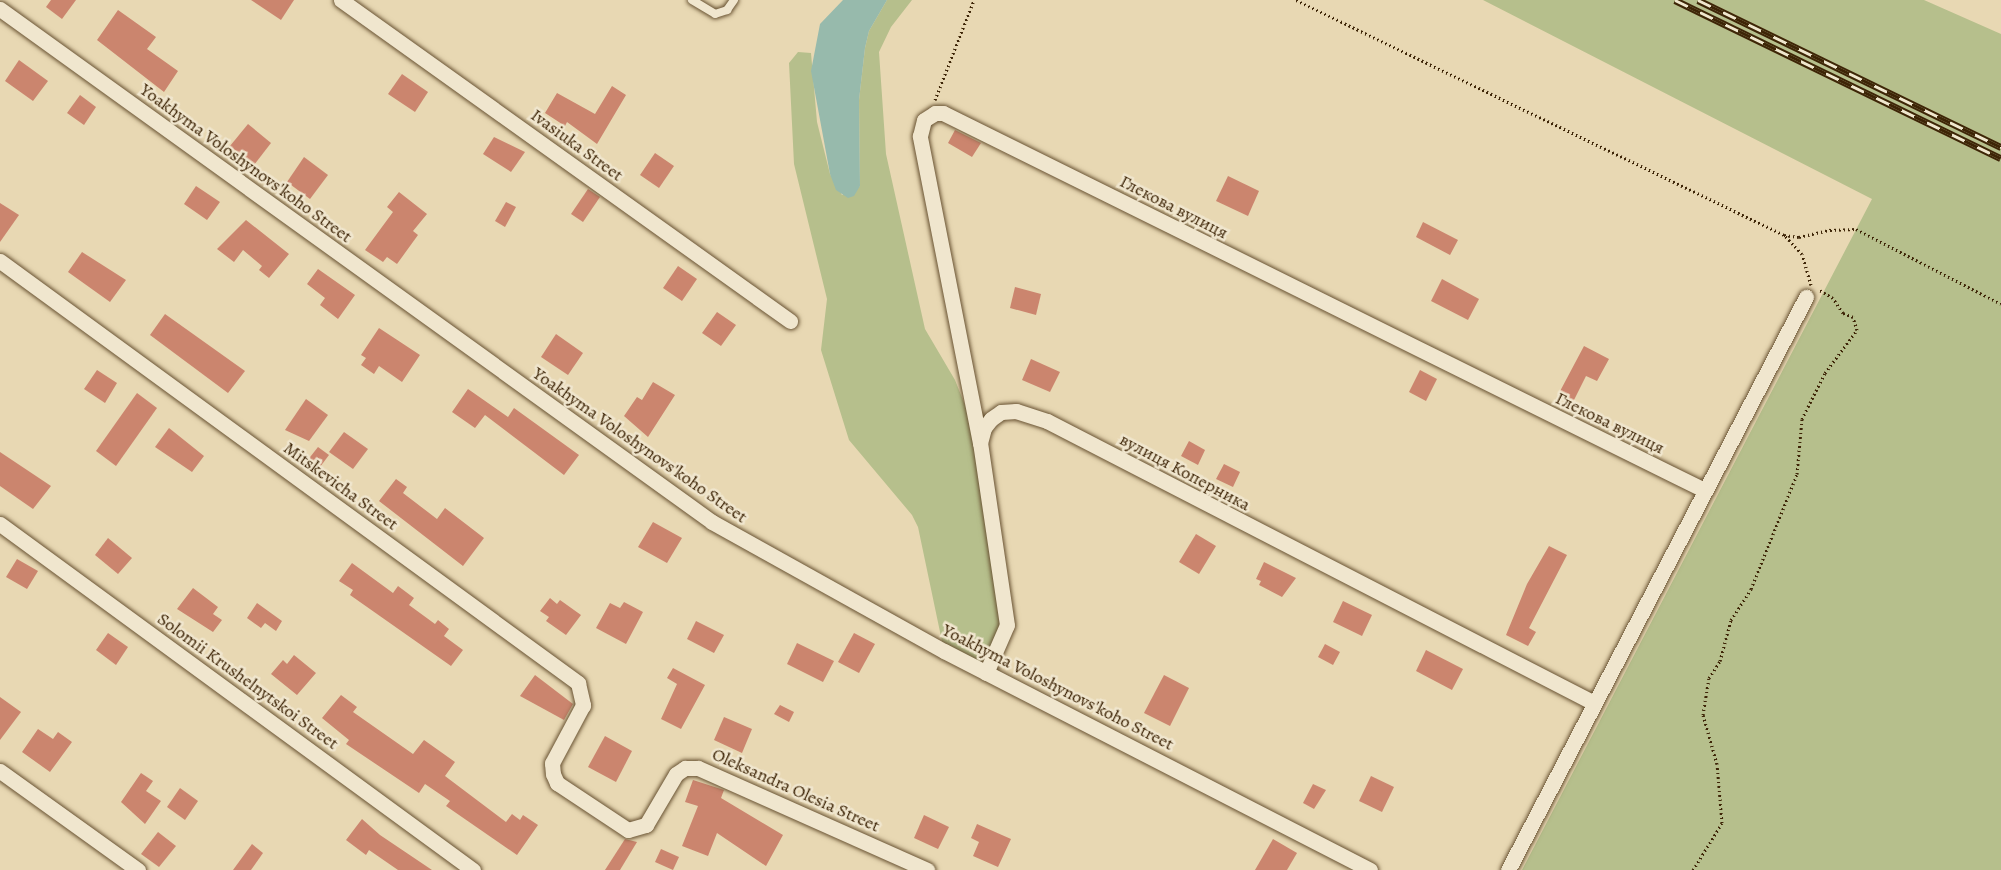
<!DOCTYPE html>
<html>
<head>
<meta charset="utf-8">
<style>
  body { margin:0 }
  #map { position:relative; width:2001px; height:870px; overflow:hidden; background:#e8d8b3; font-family:Alegreya,serif }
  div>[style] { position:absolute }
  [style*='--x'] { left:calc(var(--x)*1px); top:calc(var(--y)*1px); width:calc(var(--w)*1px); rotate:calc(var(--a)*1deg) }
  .green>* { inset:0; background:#b6bf8c }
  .water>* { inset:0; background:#97baac }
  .building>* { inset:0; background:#cb856e }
  .path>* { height:3px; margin-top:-1.5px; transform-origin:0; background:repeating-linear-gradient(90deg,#3e2507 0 1.5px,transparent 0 4.5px) }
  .roads { filter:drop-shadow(0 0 2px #685232) drop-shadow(0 0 2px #685232) }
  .service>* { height:8px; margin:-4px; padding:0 4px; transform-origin:4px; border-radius:4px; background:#f0e6ce }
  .minor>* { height:15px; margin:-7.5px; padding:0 7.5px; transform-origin:7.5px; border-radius:7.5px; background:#f0e6ce }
  .rail>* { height:7px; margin-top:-3.5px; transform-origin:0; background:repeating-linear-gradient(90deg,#f0e6ce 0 14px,#3e2507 0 28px); box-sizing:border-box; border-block:2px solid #3e2507 }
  span { translate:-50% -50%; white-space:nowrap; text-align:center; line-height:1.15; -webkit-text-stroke:5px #f0e6ce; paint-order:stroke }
  .street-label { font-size:18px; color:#3e2507 }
</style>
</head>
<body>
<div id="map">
  <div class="green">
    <i style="clip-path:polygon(887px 0,912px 0,891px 27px,879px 52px,886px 154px,925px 329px,955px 380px,980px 443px,1007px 625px,986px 673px,944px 651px,918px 527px,912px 515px,849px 440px,821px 350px,827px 299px,794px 164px,789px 63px,798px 52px,811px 53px,817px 122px,830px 174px,842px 195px,860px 186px,859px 100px,865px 48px,869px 31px)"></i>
    <i style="clip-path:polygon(1483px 0,1924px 0,2001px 34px,2001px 870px,1522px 870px,1872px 199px)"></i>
  </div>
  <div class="water">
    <i style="clip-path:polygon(843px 0,887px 0,869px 31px,865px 48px,859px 100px,860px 186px,854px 196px,848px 198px,836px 190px,830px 174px,811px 71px,820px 24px)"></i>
  </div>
  <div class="building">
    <i style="clip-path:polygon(51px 0,76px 0,62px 19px,46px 7px)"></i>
    <i style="clip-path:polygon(251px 0,294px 0,281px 20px)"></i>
    <i style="clip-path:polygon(118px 10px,156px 37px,147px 49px,178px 71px,164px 92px,97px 40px)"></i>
    <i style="clip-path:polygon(19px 60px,48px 81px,33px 101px,5px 81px)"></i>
    <i style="clip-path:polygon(402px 74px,428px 92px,415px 112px,388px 94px)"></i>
    <i style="clip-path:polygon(612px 86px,626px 95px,597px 144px,567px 122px,565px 126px,545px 113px,557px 93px,595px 114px)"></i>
    <i style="clip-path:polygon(80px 95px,96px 107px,84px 125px,67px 113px)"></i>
    <i style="clip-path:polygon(248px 124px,271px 143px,254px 165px,230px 146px)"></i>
    <i style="clip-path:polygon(955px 130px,981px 143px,972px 157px,948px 143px)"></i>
    <i style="clip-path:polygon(494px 137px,525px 152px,511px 172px,483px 154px)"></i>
    <i style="clip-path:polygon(655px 153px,674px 166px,659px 188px,640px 175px)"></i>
    <i style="clip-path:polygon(304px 157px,328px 175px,310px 199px,287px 182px)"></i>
    <i style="clip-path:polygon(1228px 176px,1259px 191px,1248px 216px,1216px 201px)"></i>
    <i style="clip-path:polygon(196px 186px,220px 202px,207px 220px,184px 204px)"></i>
    <i style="clip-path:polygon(588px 189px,600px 197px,583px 222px,571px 214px)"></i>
    <i style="clip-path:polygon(399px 192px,427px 214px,413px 231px,418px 235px,397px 264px,387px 257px,383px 262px,365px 250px,393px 212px,387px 207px)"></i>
    <i style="clip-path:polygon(506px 202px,516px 207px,505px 227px,495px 221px)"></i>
    <i style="clip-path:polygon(0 203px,19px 215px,0 242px)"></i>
    <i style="clip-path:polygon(246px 220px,289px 254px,269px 278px,259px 270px,262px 266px,243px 250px,234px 262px,217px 249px)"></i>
    <i style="clip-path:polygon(1423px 222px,1458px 240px,1450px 255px,1416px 237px)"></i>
    <i style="clip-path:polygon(82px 252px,126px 280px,110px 302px,68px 272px)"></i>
    <i style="clip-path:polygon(678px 266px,697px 279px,682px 301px,663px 288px)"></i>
    <i style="clip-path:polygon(318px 269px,355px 295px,338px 319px,320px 305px,325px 298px,307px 284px)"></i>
    <i style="clip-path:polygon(1442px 279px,1479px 299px,1468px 320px,1431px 301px)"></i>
    <i style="clip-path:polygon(1015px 287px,1041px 294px,1036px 315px,1010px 308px)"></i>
    <i style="clip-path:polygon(717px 312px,736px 325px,721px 346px,702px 333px)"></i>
    <i style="clip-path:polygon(165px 314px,245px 371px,228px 393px,150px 335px)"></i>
    <i style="clip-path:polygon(379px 328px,420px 355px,402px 382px,379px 366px,374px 374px,361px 365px,366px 358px,361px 355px)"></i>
    <i style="clip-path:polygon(556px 334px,583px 353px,568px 375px,541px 357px)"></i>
    <i style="clip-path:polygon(1584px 346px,1609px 359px,1597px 381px,1586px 376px,1573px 402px,1558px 395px)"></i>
    <i style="clip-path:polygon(1031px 359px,1060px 372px,1050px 392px,1022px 380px)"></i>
    <i style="clip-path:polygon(97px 370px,117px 383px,105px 403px,84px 389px)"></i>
    <i style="clip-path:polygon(1420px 370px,1437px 379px,1426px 401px,1409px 392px)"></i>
    <i style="clip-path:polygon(653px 382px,675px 395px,648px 437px,624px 416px,637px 397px,642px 400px)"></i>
    <i style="clip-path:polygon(468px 389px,508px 417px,514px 408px,579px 455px,564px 475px,485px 415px,475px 428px,452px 412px)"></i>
    <i style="clip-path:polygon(137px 393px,157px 408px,116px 466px,96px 451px)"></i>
    <i style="clip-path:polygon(306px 399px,328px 415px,309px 441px,285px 430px)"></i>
    <i style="clip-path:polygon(169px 428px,204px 456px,192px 472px,155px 447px)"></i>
    <i style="clip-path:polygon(344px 432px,368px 449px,353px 469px,329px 452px)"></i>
    <i style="clip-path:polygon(1189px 441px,1205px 450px,1198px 465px,1181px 456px)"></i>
    <i style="clip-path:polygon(318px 447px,329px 455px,314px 475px,303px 466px)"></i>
    <i style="clip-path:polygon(0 452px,51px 486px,33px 509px,0 486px)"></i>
    <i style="clip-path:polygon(1224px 464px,1240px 472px,1233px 487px,1216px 479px)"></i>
    <i style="clip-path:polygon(396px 479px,407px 487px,403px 493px,437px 519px,445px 508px,484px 538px,463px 566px,379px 501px)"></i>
    <i style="clip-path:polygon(653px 522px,682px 538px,667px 563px,638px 547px)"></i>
    <i style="clip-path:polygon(1196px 534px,1216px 546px,1199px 574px,1179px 562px)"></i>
    <i style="clip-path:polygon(108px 538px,132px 558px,118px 574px,95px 555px)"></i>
    <i style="clip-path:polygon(1549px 546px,1567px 555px,1529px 628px,1536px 632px,1528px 646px,1506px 635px,1527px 584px)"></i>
    <i style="clip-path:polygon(17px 559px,38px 571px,27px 589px,6px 577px)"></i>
    <i style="clip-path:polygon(1264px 562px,1296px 578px,1282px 597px,1259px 585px,1261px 581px,1256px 579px)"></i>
    <i style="clip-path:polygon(352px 563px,393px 593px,398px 586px,414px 598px,409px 605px,435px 624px,438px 620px,449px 629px,444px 636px,463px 650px,451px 666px,350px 595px,353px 590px,339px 581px)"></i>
    <i style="clip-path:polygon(193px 588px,218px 607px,213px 614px,222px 620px,213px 632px,177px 609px)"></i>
    <i style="clip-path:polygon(550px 598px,557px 604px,560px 600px,581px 615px,566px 635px,546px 621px,549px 617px,540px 611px)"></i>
    <i style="clip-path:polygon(1343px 601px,1372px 615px,1362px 636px,1333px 622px)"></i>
    <i style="clip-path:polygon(624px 602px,643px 612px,626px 644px,596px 628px,610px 603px,620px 608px)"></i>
    <i style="clip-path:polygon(257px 603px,282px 621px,276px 631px,265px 623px,261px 628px,247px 618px)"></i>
    <i style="clip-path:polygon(696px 621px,724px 635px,714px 653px,687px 639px)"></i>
    <i style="clip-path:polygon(108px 633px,128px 647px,116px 665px,96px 650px)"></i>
    <i style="clip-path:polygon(854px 633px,875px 644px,859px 673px,838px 662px)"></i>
    <i style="clip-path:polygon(797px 643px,834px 661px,823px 682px,787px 664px)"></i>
    <i style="clip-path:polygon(1325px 644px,1340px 652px,1333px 665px,1318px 657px)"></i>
    <i style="clip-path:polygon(1426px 650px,1463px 669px,1452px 690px,1416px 671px)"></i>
    <i style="clip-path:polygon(294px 655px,316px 673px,297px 695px,271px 674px,283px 660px,287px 664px)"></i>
    <i style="clip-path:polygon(673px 668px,705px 685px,681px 729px,661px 719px,677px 684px,667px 678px)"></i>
    <i style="clip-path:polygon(535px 675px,573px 704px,564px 720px,520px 696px)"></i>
    <i style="clip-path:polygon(1164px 675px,1189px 688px,1170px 726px,1144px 713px)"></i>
    <i style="clip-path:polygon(341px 695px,357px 707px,353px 712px,413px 754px,424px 740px,455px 762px,445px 776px,506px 822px,512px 814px,520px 820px,523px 815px,538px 825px,517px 855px,446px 806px,450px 801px,425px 784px,419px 793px,346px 744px,349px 740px,322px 718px)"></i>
    <i style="clip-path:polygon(0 697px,21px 712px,0 740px)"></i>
    <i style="clip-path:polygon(780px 705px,794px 712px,789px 722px,774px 714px)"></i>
    <i style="clip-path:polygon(724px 717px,752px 729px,742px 753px,714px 740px)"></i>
    <i style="clip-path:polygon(38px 729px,53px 739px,58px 732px,72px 742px,50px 772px,22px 752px)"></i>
    <i style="clip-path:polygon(605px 736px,632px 751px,616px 782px,588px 767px)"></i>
    <i style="clip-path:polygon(141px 773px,153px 781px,146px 791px,161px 801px,145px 824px,121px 802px)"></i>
    <i style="clip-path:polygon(1371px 776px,1394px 787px,1382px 812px,1359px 801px)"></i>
    <i style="clip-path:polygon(693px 780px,724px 790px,721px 798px,783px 835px,766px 866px,717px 833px,708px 856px,682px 846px,698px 806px,685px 802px)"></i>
    <i style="clip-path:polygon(1313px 784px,1326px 790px,1314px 809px,1303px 803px)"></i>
    <i style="clip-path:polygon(180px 788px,198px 801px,185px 820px,167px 807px)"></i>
    <i style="clip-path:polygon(924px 815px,949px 827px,938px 849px,914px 838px)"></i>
    <i style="clip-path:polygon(362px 819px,380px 835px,432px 870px,398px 870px,369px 850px,366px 855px,346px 840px)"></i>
    <i style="clip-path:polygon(977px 824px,1011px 839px,998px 867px,973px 856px,979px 842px,971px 838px)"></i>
    <i style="clip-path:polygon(158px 832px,176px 846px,159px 867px,141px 854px)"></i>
    <i style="clip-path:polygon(625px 839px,637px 842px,620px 870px,605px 870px)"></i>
    <i style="clip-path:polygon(1273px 839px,1297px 853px,1287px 870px,1255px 870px)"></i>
    <i style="clip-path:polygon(252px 844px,263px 853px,251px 870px,233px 870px)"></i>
    <i style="clip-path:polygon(661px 849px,679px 857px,673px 870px,655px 862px)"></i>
  </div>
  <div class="path">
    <i style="--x:1296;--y:0;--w:542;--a:25.71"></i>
    <i style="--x:935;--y:100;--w:107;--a:-68.7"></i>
    <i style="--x:1811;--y:285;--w:32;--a:-106"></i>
    <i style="--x:1802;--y:254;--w:26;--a:-133"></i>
    <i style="--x:1784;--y:235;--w:15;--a:8"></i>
    <i style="--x:1799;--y:237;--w:32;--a:-13"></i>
    <i style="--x:1830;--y:230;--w:26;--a:-2"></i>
    <i style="--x:1856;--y:229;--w:163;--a:27.3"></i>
    <i style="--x:1693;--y:870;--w:55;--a:-58.3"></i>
    <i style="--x:1722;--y:823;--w:59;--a:-94.8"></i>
    <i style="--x:1717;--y:764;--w:51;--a:-105.9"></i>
    <i style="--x:1703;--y:715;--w:37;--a:-81"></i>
    <i style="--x:1709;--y:678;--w:20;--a:-57"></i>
    <i style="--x:1720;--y:661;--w:42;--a:-75"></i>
    <i style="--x:1731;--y:620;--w:37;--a:-57"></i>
    <i style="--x:1751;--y:589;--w:124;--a:-68.2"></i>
    <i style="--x:1797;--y:474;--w:55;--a:-84.8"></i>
    <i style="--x:1802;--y:419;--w:51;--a:-63.4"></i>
    <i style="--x:1825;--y:373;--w:54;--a:-53.3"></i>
    <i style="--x:1857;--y:330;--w:14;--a:-107"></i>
    <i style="--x:1853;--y:317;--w:11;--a:-158"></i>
    <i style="--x:1843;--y:313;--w:18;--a:-124"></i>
    <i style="--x:1833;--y:298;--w:17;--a:-149"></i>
  </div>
  <div class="roads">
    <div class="service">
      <i style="--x:692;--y:0;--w:27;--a:31"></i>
      <i style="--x:715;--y:14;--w:13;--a:-18"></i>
      <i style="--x:727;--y:10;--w:12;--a:-55"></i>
    </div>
    <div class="minor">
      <i style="--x:341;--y:0;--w:552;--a:35.56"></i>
      <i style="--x:0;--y:9;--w:878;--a:35.77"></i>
      <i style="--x:712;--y:522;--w:265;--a:29.1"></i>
      <i style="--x:944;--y:651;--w:479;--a:27.2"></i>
      <i style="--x:0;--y:261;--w:716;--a:36.13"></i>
      <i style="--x:578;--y:683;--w:23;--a:77"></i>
      <i style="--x:583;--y:705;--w:66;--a:118.1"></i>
      <i style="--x:552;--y:763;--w:11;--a:85"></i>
      <i style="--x:553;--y:774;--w:10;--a:66"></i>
      <i style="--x:557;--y:783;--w:85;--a:33.5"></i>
      <i style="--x:628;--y:830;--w:19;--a:-16"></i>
      <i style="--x:646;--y:825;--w:59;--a:-59.5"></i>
      <i style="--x:676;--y:774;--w:11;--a:-34"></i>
      <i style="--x:685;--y:768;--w:13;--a:0"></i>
      <i style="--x:698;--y:768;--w:251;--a:24"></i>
      <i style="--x:980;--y:443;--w:313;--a:-101.1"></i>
      <i style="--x:920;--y:136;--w:16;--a:-76"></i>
      <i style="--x:924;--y:120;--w:13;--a:-32"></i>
      <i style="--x:935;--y:113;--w:8;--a:0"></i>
      <i style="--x:943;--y:113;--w:849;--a:26.35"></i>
      <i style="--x:0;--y:524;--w:586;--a:36.19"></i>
      <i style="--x:986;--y:673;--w:52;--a:-66.4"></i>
      <i style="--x:1007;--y:625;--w:184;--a:-98.4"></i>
      <i style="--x:980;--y:443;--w:16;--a:-75"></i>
      <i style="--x:984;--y:428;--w:11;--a:-52"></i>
      <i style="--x:991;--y:419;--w:12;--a:-35"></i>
      <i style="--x:1001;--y:412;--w:15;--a:-4"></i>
      <i style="--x:1016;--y:411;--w:33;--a:18"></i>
      <i style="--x:1047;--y:421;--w:615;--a:27.27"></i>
      <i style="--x:0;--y:771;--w:170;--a:35.7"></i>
      <i style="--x:1508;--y:870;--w:646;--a:-62.52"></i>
    </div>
  </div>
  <div class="rail">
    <i style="--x:1675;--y:0;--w:362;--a:25.9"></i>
    <i style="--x:1698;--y:0;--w:337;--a:25.9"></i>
  </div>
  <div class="street-label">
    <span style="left:577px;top:145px;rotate:36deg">Ivasiuka Street</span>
    <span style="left:246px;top:163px;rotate:36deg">Yoakhyma Voloshynovs'koho Street</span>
    <span style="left:1174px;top:207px;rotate:27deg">Глекова вулиця</span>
    <span style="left:1610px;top:423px;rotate:26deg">Глекова вулиця</span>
    <span style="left:640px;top:445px;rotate:35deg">Yoakhyma Voloshynovs'koho Street</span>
    <span style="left:1185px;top:472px;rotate:28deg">вулиця Коперника</span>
    <span style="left:341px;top:486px;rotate:36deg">Mitskevicha Street</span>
    <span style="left:248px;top:681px;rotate:36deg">Solomii Krushelnytskoi Street</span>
    <span style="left:1058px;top:687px;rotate:27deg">Yoakhyma Voloshynovs'koho Street</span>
    <span style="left:796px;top:790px;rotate:24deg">Oleksandra Olesia Street</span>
  </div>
</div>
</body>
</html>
